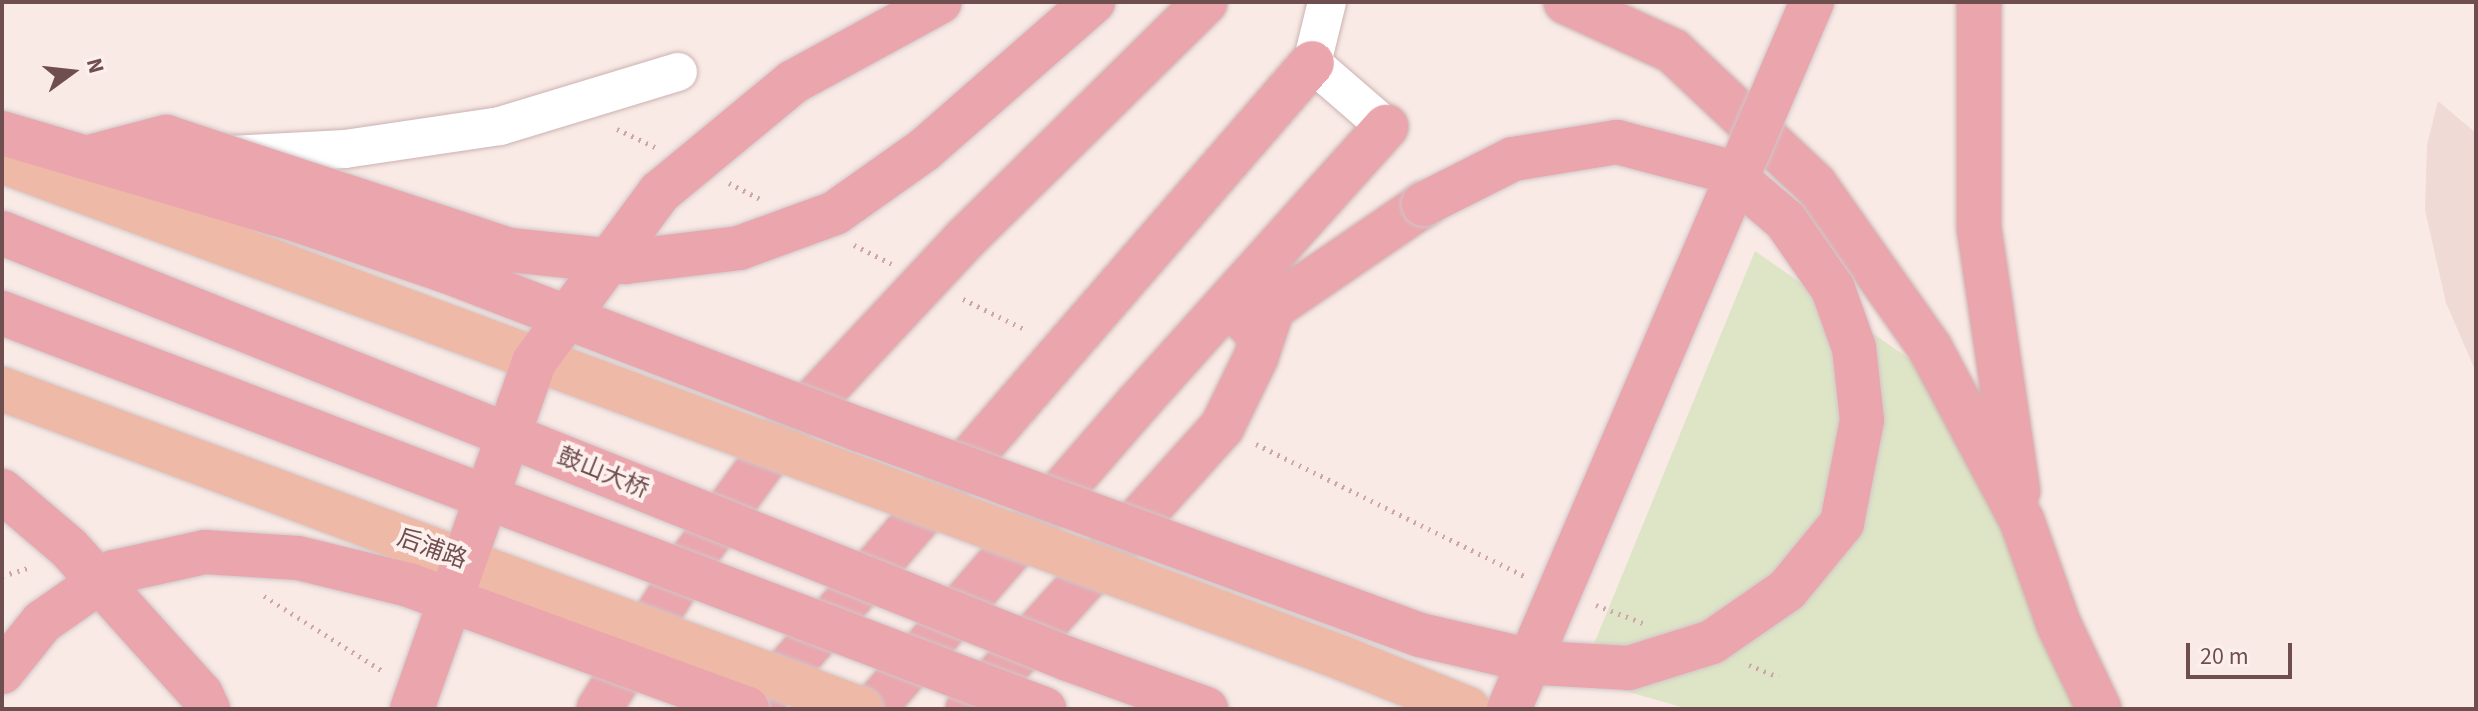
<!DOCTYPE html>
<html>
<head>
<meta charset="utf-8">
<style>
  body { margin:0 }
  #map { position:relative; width:2478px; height:711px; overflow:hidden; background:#f9eae6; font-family:"Source Sans 3","Noto Sans SC",sans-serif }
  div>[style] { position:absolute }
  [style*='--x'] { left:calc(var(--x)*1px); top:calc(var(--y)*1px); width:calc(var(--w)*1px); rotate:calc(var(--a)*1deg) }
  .residential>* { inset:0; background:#f0dad5 }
  .green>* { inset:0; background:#dee5c6 }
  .path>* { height:5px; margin-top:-2.5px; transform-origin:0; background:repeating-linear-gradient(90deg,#cfa5a5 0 2px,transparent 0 8px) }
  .roads { filter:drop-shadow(0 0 2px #cbb2b1) drop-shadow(0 0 2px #cbb2b1) }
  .minor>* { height:38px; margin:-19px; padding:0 19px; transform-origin:19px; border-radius:19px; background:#fff }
  .highway>* { height:44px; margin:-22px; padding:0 22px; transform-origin:22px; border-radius:22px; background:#eba5ad }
  .bridges { filter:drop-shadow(0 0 2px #d1c6c7) drop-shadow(0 0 2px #d1c6c7) }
  .major-bridge>* { height:44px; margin:-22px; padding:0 22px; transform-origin:22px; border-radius:22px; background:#efb9a7 }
  .highway-bridge>* { height:44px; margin:-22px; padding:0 22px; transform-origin:22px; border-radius:22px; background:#eba5ad }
  span { translate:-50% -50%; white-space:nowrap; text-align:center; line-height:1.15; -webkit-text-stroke:8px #fcefec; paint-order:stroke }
  .street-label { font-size:24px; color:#6f4e4f }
  .frame { position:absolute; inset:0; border:4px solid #6f4e4f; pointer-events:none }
  .north { position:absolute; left:32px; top:32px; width:80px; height:80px; -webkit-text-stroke:6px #fcefec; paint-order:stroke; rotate:75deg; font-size:22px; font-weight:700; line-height:32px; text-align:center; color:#6f4e4f }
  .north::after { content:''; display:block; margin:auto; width:28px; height:36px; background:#6f4e4f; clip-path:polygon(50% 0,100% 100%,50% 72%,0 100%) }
  .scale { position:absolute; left:2186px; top:643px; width:106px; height:36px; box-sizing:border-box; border:4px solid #6f4e4f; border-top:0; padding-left:10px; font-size:24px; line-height:28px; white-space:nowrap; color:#6f4e4f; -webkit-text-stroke:6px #fcefec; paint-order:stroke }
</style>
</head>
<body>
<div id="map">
  <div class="residential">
    <i style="clip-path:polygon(2438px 101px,2476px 133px,2476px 372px,2446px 303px,2425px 210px,2427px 145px)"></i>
  </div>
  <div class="green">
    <i style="clip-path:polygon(1755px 251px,1921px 367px,2111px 709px,1688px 709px,1580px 678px)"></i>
  </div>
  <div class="path">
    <i style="--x:617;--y:129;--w:42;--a:25.3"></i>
    <i style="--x:729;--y:183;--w:34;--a:27"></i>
    <i style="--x:854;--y:245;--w:42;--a:26.6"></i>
    <i style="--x:963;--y:299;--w:68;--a:26.2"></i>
    <i style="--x:1256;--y:444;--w:299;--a:26.2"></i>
    <i style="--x:2;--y:576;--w:31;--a:-17"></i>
    <i style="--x:264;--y:596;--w:142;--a:32.3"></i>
    <i style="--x:1596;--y:605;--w:50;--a:21"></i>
    <i style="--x:1749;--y:665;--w:32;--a:22"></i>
  </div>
  <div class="roads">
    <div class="minor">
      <i style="--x:1327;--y:2;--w:63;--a:103.8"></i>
      <i style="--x:1312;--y:63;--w:98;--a:40.9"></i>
      <i style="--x:230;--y:155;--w:115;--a:-3"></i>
      <i style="--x:345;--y:149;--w:157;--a:-8.4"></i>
      <i style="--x:500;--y:126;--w:186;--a:-16.9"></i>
    </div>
    <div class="highway">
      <i style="--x:1566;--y:2;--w:118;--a:24.6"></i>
      <i style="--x:1673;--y:51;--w:195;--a:43.3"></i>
      <i style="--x:1815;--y:185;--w:199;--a:54.8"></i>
      <i style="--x:1930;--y:348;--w:196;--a:62"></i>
      <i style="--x:2022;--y:521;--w:110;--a:70.4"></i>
      <i style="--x:2059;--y:625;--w:93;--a:64.5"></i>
      <i style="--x:1979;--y:2;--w:226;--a:90"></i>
      <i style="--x:1979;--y:228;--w:266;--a:81.6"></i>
      <i style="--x:1249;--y:324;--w:212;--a:-34.4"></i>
      <i style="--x:756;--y:706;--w:850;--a:-49.15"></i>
      <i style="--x:599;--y:709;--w:178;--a:-58.1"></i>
      <i style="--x:693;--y:558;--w:156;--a:-53.9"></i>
      <i style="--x:785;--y:432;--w:264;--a:-47"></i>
      <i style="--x:965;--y:239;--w:337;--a:-44.6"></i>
      <i style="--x:873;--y:709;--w:406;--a:-49.1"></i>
      <i style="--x:1139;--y:402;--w:370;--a:-48.1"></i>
      <i style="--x:968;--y:709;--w:380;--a:-48"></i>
      <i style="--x:1222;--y:427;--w:78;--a:-64.1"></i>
      <i style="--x:1256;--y:357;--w:54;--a:-71.6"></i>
    </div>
  </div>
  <div class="bridges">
    <div class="major-bridge">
      <i style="--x:2;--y:161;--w:1429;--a:20.35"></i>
      <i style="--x:1342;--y:658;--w:136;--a:22"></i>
      <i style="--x:2;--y:389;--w:917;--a:20.43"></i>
    </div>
    <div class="highway-bridge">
      <i style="--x:2;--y:133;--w:304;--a:16.4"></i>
      <i style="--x:294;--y:219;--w:161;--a:18.9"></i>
      <i style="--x:446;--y:271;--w:444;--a:21"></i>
      <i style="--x:861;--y:430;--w:595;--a:20.14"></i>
      <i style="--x:1420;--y:635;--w:123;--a:13.1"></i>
      <i style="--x:1540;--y:663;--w:89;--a:3.2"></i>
      <i style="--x:1629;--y:668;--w:87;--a:-17.4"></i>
      <i style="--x:1712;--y:642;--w:91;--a:-34.7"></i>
      <i style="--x:1787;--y:590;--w:87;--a:-50.6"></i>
      <i style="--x:1842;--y:523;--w:105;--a:-79"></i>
      <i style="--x:1862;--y:420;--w:72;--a:-96.3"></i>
      <i style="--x:1854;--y:348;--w:63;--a:-109.6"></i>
      <i style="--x:1833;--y:289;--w:84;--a:-124.8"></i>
      <i style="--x:1785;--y:220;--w:76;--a:-139.8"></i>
      <i style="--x:1727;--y:171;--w:114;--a:-165.2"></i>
      <i style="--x:1617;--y:142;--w:105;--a:170.7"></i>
      <i style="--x:1513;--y:159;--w:100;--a:153.2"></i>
      <i style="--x:89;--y:157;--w:80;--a:-14.6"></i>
      <i style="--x:166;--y:137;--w:362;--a:18.2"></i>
      <i style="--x:510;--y:250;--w:116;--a:6"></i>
      <i style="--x:625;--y:262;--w:115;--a:-7"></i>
      <i style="--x:739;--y:248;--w:102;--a:-20"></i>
      <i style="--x:835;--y:213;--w:109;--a:-35.3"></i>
      <i style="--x:924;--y:150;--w:225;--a:-41.2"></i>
      <i style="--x:2;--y:233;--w:1148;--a:21.78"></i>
      <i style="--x:1068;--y:659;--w:147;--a:19.9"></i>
      <i style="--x:2;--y:313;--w:1115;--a:20.81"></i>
      <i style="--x:2;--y:491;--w:88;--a:40.4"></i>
      <i style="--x:69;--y:548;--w:197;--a:47.9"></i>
      <i style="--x:201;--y:694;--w:17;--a:65"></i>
      <i style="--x:2;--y:672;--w:64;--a:-51.3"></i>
      <i style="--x:42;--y:622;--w:88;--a:-34.8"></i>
      <i style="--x:114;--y:572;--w:93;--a:-12.4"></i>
      <i style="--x:205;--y:552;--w:93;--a:3.7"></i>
      <i style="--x:298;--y:558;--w:114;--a:13.7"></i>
      <i style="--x:409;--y:585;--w:360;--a:20.1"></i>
      <i style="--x:412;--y:709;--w:368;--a:-70.6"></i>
      <i style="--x:534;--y:362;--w:212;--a:-53.5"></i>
      <i style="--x:660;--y:192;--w:173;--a:-39.6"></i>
      <i style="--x:793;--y:82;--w:167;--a:-28.6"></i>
      <i style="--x:1509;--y:709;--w:769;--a:-66.8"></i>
    </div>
  </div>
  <div class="street-label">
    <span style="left:603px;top:473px;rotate:22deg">鼓山大桥</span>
    <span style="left:432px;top:549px;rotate:20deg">后浦路</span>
  </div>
  <div class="frame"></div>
  <div class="north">N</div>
  <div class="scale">20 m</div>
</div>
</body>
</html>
